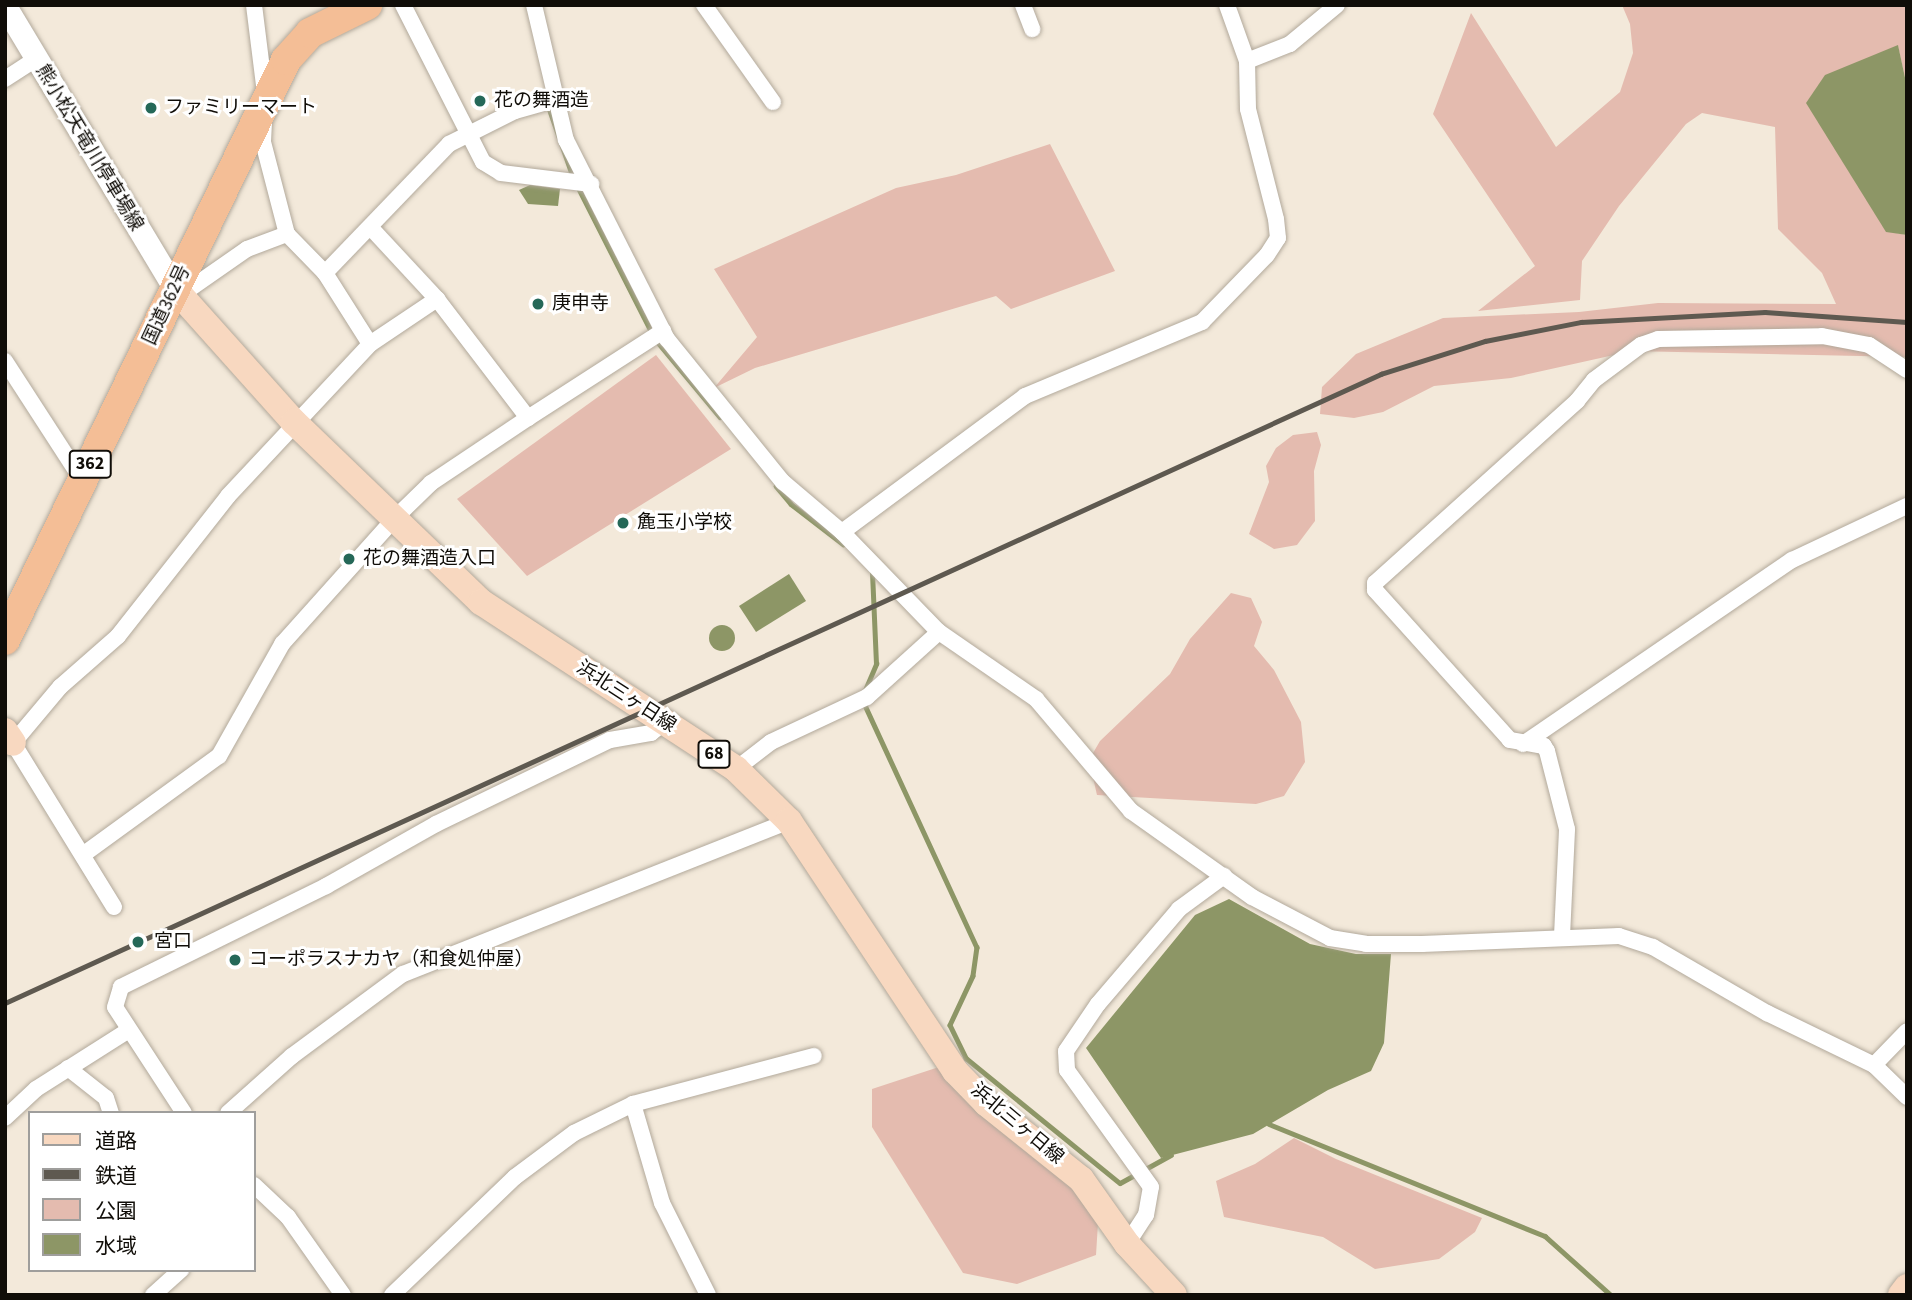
<!DOCTYPE html>
<html>
<head>
<meta charset="utf-8">
<style>
  body { margin:0 }
  #map { position:relative; width:1912px; height:1300px; overflow:hidden; background:#f3e9da; font-family:"Source Sans 3","Noto Sans JP",sans-serif }
  div>[style] { position:absolute }
  [style*='--x'] { left:calc(var(--x)*1px); top:calc(var(--y)*1px); width:calc(var(--w)*1px); rotate:calc(var(--a)*1deg) }
  .green>* { inset:0; background:#e4bbaf }
  .water>* { inset:0; background:#8d9666 }
  .round { border-radius:50% }
  .stream>* { height:4.5px; margin:-2.25px; padding:0 2.25px; transform-origin:2.25px; border-radius:2.25px; background:#8d9666 }
  .roads { filter:drop-shadow(0 0 2px #b2a99b) drop-shadow(0 0 2px #b2a99b) }
  .street>* { height:16px; margin:-8px; padding:0 8px; transform-origin:8px; border-radius:8px; background:#fff }
  .secondary>* { height:23px; margin:-11.5px; padding:0 11.5px; transform-origin:11.5px; border-radius:11.5px; background:#fff }
  .primary>* { height:26px; margin:-13px; padding:0 13px; transform-origin:13px; border-radius:13px; background:#f8d8c0 }
  .highway>* { height:30px; margin:-15px; padding:0 15px; transform-origin:15px; border-radius:15px; background:#f4be96 }
  .rail>* { height:4.5px; margin:-2.25px; padding:0 2.25px; transform-origin:2.25px; border-radius:2.25px; background:#5e5950 }
  .dots>* { width:19px; height:19px; translate:-50% -50%; box-sizing:border-box; border:4px solid #fff; border-radius:50% }
  span { translate:-50% -50%; white-space:nowrap; text-align:center; line-height:1.15; -webkit-text-stroke:6px #fff; paint-order:stroke }
  .shield-label span { padding:2px 5px; background:#fff; border:2px solid; border-radius:5px; -webkit-text-stroke-width:0 }
  .shield-label { font-size:18px; color:#100d08; font-weight:700 }
  .poi-label { font-size:19px; color:#100d08 }
  .left { translate:0 -50%; text-align:left }
  .street-label { font-size:19px; color:#100d08 }
  .frame { position:absolute; inset:0; border:7px solid #100d08; pointer-events:none }
  .legend { position:absolute; left:28px; top:1111px; width:228px; height:161px; box-sizing:border-box; background:#fff; border:2px solid #9f9e9c; margin:0; padding:9px 12px; list-style:none; font-size:21px; color:#100d08 }
  .legend li { display:flex; align-items:center; gap:14px; height:35px }
  .legend b { width:35px; border:2px solid #9f9e9c }
</style>
</head>
<body>
<div id="map">
  <div class="green">
    <i style="clip-path:polygon(1622px 5px,1907px 5px,1907px 87px,1898px 46px,1886px 231px,1907px 235px,1907px 357px,1632px 351px,1511px 378px,1434px 386px,1383px 412px,1354px 418px,1320px 414px,1322px 387px,1356px 354px,1443px 318px,1579px 312px,1658px 303px,1836px 304px,1822px 273px,1778px 229px,1775px 127px,1702px 113px,1686px 124px,1619px 206px,1582px 261px,1580px 300px,1478px 311px,1535px 266px,1433px 114px,1471px 13px,1556px 147px,1620px 92px,1633px 53px,1630px 24px)"></i>
    <i style="clip-path:polygon(1050px 144px,1115px 271px,1011px 309px,996px 296px,755px 368px,714px 388px,757px 337px,714px 269px,896px 188px,956px 175px)"></i>
    <i style="clip-path:polygon(656px 355px,731px 449px,527px 576px,457px 499px)"></i>
    <i style="clip-path:polygon(1317px 432px,1321px 445px,1314px 471px,1315px 521px,1297px 545px,1274px 549px,1249px 534px,1269px 482px,1266px 466px,1276px 448px,1293px 435px)"></i>
    <i style="clip-path:polygon(1231px 593px,1251px 598px,1262px 622px,1254px 646px,1274px 670px,1301px 722px,1305px 762px,1284px 796px,1256px 804px,1097px 795px,1089px 760px,1100px 741px,1170px 674px,1190px 639px)"></i>
    <i style="clip-path:polygon(942px 1066px,1034px 1139px,1098px 1223px,1096px 1255px,1017px 1284px,963px 1273px,872px 1127px,872px 1089px)"></i>
    <i style="clip-path:polygon(1294px 1138px,1336px 1159px,1482px 1218px,1475px 1232px,1439px 1259px,1375px 1269px,1323px 1237px,1224px 1217px,1216px 1181px,1255px 1164px)"></i>
  </div>
  <div class="water">
    <i style="clip-path:polygon(1898px 45px,1907px 87px,1907px 235px,1886px 232px,1806px 103px,1825px 75px)"></i>
    <i style="clip-path:polygon(530px 185px,560px 189px,558px 206px,528px 204px,519px 190px)"></i>
    <i style="clip-path:polygon(789px 574px,806px 601px,756px 632px,739px 606px)"></i>
    <i class="round" style="left:709px;top:625px;width:26px;height:26px"></i>
    <i style="clip-path:polygon(1229px 899px,1310px 944px,1356px 954px,1391px 954px,1384px 1043px,1371px 1071px,1328px 1090px,1253px 1134px,1161px 1158px,1086px 1048px,1195px 915px)"></i>
  </div>
  <div class="stream">
    <i style="--x:548;--y:105;--w:73;--a:70.8"></i>
    <i style="--x:579;--y:189;--w:161;--a:63.1"></i>
    <i style="--x:656;--y:340;--w:100;--a:50.3"></i>
    <i style="--x:776;--y:486;--w:23;--a:50"></i>
    <i style="--x:791;--y:504;--w:66;--a:37.6"></i>
    <i style="--x:863;--y:695;--w:34;--a:-67"></i>
    <i style="--x:876;--y:664;--w:93;--a:-92.5"></i>
    <i style="--x:864;--y:703;--w:269;--a:65.2"></i>
    <i style="--x:977;--y:947;--w:29;--a:98"></i>
    <i style="--x:973;--y:976;--w:54;--a:115.1"></i>
    <i style="--x:950;--y:1025;--w:37;--a:64"></i>
    <i style="--x:966;--y:1058;--w:198;--a:39.1"></i>
    <i style="--x:1120;--y:1183;--w:58;--a:-28.8"></i>
    <i style="--x:1269;--y:1124;--w:298;--a:22.1"></i>
    <i style="--x:1545;--y:1236;--w:89;--a:41.8"></i>
  </div>
  <div class="roads">
    <div class="street">
      <i style="--x:254;--y:5;--w:89;--a:82.9"></i>
      <i style="--x:403;--y:5;--w:176;--a:63"></i>
      <i style="--x:483;--y:162;--w:21;--a:31"></i>
      <i style="--x:501;--y:173;--w:91;--a:7"></i>
      <i style="--x:534;--y:5;--w:139;--a:76.7"></i>
      <i style="--x:566;--y:140;--w:223;--a:63.1"></i>
      <i style="--x:667;--y:339;--w:184;--a:51"></i>
      <i style="--x:783;--y:482;--w:77;--a:40.3"></i>
      <i style="--x:842;--y:532;--w:139;--a:45.9"></i>
      <i style="--x:939;--y:632;--w:118;--a:34.6"></i>
      <i style="--x:1036;--y:699;--w:147;--a:49.7"></i>
      <i style="--x:1131;--y:811;--w:148;--a:35.4"></i>
      <i style="--x:1252;--y:897;--w:88;--a:27.7"></i>
      <i style="--x:1330;--y:938;--w:36;--a:9"></i>
      <i style="--x:1366;--y:944;--w:56;--a:0"></i>
      <i style="--x:1422;--y:944;--w:197;--a:-2.3"></i>
      <i style="--x:1619;--y:936;--w:36;--a:18"></i>
      <i style="--x:1653;--y:947;--w:132;--a:30.1"></i>
      <i style="--x:1767;--y:1013;--w:119;--a:25.9"></i>
      <i style="--x:1874;--y:1065;--w:46;--a:44.1"></i>
      <i style="--x:704;--y:5;--w:119;--a:54.6"></i>
      <i style="--x:1023;--y:5;--w:26;--a:69"></i>
      <i style="--x:1247;--y:61;--w:46;--a:-21.6"></i>
      <i style="--x:1290;--y:44;--w:61;--a:-39.7"></i>
      <i style="--x:5;--y:79;--w:37;--a:-33"></i>
      <i style="--x:264;--y:122;--w:20;--a:93"></i>
      <i style="--x:263;--y:142;--w:95;--a:75.4"></i>
      <i style="--x:287;--y:234;--w:54;--a:45.7"></i>
      <i style="--x:372;--y:229;--w:96;--a:47.1"></i>
      <i style="--x:437;--y:299;--w:150;--a:52.6"></i>
      <i style="--x:528;--y:418;--w:161;--a:-32.8"></i>
      <i style="--x:181;--y:295;--w:80;--a:-34.9"></i>
      <i style="--x:247;--y:249;--w:43;--a:-20.6"></i>
      <i style="--x:370;--y:344;--w:81;--a:-33.9"></i>
      <i style="--x:5;--y:361;--w:142;--a:57.1"></i>
      <i style="--x:842;--y:532;--w:228;--a:-36.6"></i>
      <i style="--x:1025;--y:396;--w:192;--a:-22.7"></i>
      <i style="--x:1202;--y:322;--w:93;--a:-45.9"></i>
      <i style="--x:1267;--y:255;--w:20;--a:-57"></i>
      <i style="--x:1278;--y:238;--w:19;--a:-96"></i>
      <i style="--x:1276;--y:219;--w:114;--a:-104.3"></i>
      <i style="--x:1248;--y:109;--w:48;--a:-91.2"></i>
      <i style="--x:1247;--y:61;--w:59;--a:-109.7"></i>
      <i style="--x:1523;--y:744;--w:326;--a:-34.4"></i>
      <i style="--x:1792;--y:560;--w:127;--a:-25.2"></i>
      <i style="--x:736;--y:769;--w:44;--a:-37.6"></i>
      <i style="--x:771;--y:742;--w:106;--a:-25.1"></i>
      <i style="--x:867;--y:697;--w:97;--a:-42.1"></i>
      <i style="--x:84;--y:854;--w:167;--a:-36"></i>
      <i style="--x:219;--y:756;--w:129;--a:-60.6"></i>
      <i style="--x:282;--y:644;--w:168;--a:-48.1"></i>
      <i style="--x:394;--y:519;--w:52;--a:-44.2"></i>
      <i style="--x:431;--y:483;--w:117;--a:-33.8"></i>
      <i style="--x:114;--y:907;--w:193;--a:-121.6"></i>
      <i style="--x:13;--y:743;--w:73;--a:-50"></i>
      <i style="--x:60;--y:687;--w:77;--a:-41.3"></i>
      <i style="--x:118;--y:636;--w:178;--a:-51.8"></i>
      <i style="--x:228;--y:496;--w:208;--a:-46.9"></i>
      <i style="--x:370;--y:344;--w:84;--a:-122.4"></i>
      <i style="--x:325;--y:273;--w:179;--a:-46.1"></i>
      <i style="--x:449;--y:144;--w:74;--a:-26.6"></i>
      <i style="--x:515;--y:111;--w:45;--a:-15.6"></i>
      <i style="--x:1562;--y:936;--w:107;--a:-87.3"></i>
      <i style="--x:1567;--y:829;--w:81;--a:-104.4"></i>
      <i style="--x:1547;--y:751;--w:6;--a:-121"></i>
      <i style="--x:1544;--y:746;--w:35;--a:-170"></i>
      <i style="--x:1510;--y:740;--w:202;--a:-132"></i>
      <i style="--x:1375;--y:590;--w:7;--a:-90"></i>
      <i style="--x:1375;--y:583;--w:272;--a:-42"></i>
      <i style="--x:1577;--y:401;--w:27;--a:-51"></i>
      <i style="--x:1594;--y:380;--w:59;--a:-36.7"></i>
      <i style="--x:1641;--y:345;--w:18;--a:-19"></i>
      <i style="--x:1658;--y:339;--w:164;--a:-1"></i>
      <i style="--x:1822;--y:336;--w:48;--a:10.8"></i>
      <i style="--x:1869;--y:345;--w:45;--a:33.3"></i>
      <i style="--x:1874;--y:1065;--w:47;--a:-45.9"></i>
      <i style="--x:68;--y:1068;--w:48;--a:38.3"></i>
      <i style="--x:106;--y:1098;--w:16;--a:72"></i>
      <i style="--x:633;--y:1104;--w:103;--a:73.7"></i>
      <i style="--x:662;--y:1203;--w:103;--a:63.4"></i>
      <i style="--x:184;--y:1113;--w:126;--a:-123.1"></i>
      <i style="--x:115;--y:1007;--w:21;--a:-73"></i>
      <i style="--x:121;--y:987;--w:229;--a:-26.2"></i>
      <i style="--x:326;--y:886;--w:126;--a:-29.4"></i>
      <i style="--x:436;--y:824;--w:193;--a:-25.8"></i>
      <i style="--x:610;--y:740;--w:42;--a:-9.7"></i>
      <i style="--x:651;--y:733;--w:18;--a:-38"></i>
      <i style="--x:228;--y:1113;--w:86;--a:-41.7"></i>
      <i style="--x:292;--y:1056;--w:138;--a:-36.5"></i>
      <i style="--x:403;--y:974;--w:415;--a:-21.6"></i>
      <i style="--x:5;--y:1118;--w:42;--a:-43.1"></i>
      <i style="--x:36;--y:1089;--w:110;--a:-32.4"></i>
      <i style="--x:254;--y:1185;--w:47;--a:43.3"></i>
      <i style="--x:288;--y:1217;--w:95;--a:54.8"></i>
      <i style="--x:1127;--y:1244;--w:35;--a:-57"></i>
      <i style="--x:1146;--y:1215;--w:28;--a:-80"></i>
      <i style="--x:1151;--y:1187;--w:144;--a:-125.7"></i>
      <i style="--x:1067;--y:1070;--w:19;--a:-93"></i>
      <i style="--x:1066;--y:1051;--w:57;--a:-55.8"></i>
      <i style="--x:1098;--y:1004;--w:125;--a:-49.5"></i>
      <i style="--x:1179;--y:909;--w:56;--a:-36.3"></i>
      <i style="--x:153;--y:1295;--w:38;--a:-42"></i>
      <i style="--x:392;--y:1295;--w:170;--a:-43.8"></i>
      <i style="--x:515;--y:1177;--w:74;--a:-36.7"></i>
      <i style="--x:574;--y:1133;--w:66;--a:-26.2"></i>
      <i style="--x:633;--y:1104;--w:187;--a:-14.9"></i>
    </div>
    <div class="secondary">
      <i style="--x:5;--y:6;--w:330;--a:59"></i>
    </div>
    <div class="primary">
      <i style="--x:175;--y:289;--w:178;--a:48.2"></i>
      <i style="--x:294;--y:422;--w:260;--a:43.9"></i>
      <i style="--x:481;--y:602;--w:305;--a:33.2"></i>
      <i style="--x:736;--y:769;--w:74;--a:44.5"></i>
      <i style="--x:789;--y:821;--w:300;--a:56.4"></i>
      <i style="--x:955;--y:1071;--w:45;--a:45.9"></i>
      <i style="--x:986;--y:1103;--w:122;--a:38.7"></i>
      <i style="--x:1081;--y:1179;--w:80;--a:54.7"></i>
      <i style="--x:1127;--y:1244;--w:69;--a:47.3"></i>
      <i style="--x:5;--y:731;--w:14;--a:56"></i>
      <i style="--x:1901;--y:1295;--w:10;--a:-53"></i>
    </div>
    <div class="highway">
      <i style="--x:5;--y:640;--w:644;--a:-64.15"></i>
      <i style="--x:286;--y:60;--w:36;--a:-48"></i>
      <i style="--x:310;--y:33;--w:64;--a:-26.2"></i>
    </div>
  </div>
  <div class="rail">
    <i style="--x:5;--y:1003;--w:1513;--a:-24.57"></i>
    <i style="--x:1381;--y:374;--w:109;--a:-17.6"></i>
    <i style="--x:1485;--y:341;--w:98;--a:-11.2"></i>
    <i style="--x:1581;--y:322;--w:184;--a:-3.1"></i>
    <i style="--x:1765;--y:312;--w:142;--a:4"></i>
  </div>
  <div class="dots">
    <i style="left:480px;top:101px;background:#256858"></i>
    <i style="left:151px;top:108px;background:#256858"></i>
    <i style="left:538px;top:304px;background:#256858"></i>
    <i style="left:623px;top:523px;background:#256858"></i>
    <i style="left:349px;top:559px;background:#256858"></i>
    <i style="left:138px;top:942px;background:#256858"></i>
    <i style="left:235px;top:960px;background:#256858"></i>
  </div>
  <div class="shield-label">
    <span style="left:90px;top:464px">362</span>
    <span style="left:714px;top:754px">68</span>
  </div>
  <div class="poi-label">
    <span class="left" style="left:494px;top:101px">花の舞酒造</span>
    <span class="left" style="left:165px;top:108px">ファミリーマート</span>
    <span class="left" style="left:552px;top:304px">庚申寺</span>
    <span class="left" style="left:637px;top:523px">麁玉小学校</span>
    <span class="left" style="left:363px;top:559px">花の舞酒造入口</span>
    <span class="left" style="left:154px;top:942px">宮口</span>
    <span class="left" style="left:249px;top:960px">コーポラスナカヤ（和食処仲屋）</span>
  </div>
  <div class="street-label">
    <span style="left:89px;top:148px;rotate:59deg">熊小松天竜川停車場線</span>
    <span style="left:167px;top:305px;rotate:-65deg">国道362号</span>
    <span style="left:626px;top:697px;rotate:33deg">浜北三ヶ日線</span>
    <span style="left:1017px;top:1124px;rotate:40deg">浜北三ヶ日線</span>
  </div>
  <div class="frame"></div>
  <ul class="legend">
  <li><b style="height:9px;background:#f8d8c0"></b>道路</li>
  <li><b style="height:9px;background:#5e5950"></b>鉄道</li>
  <li><b style="height:19px;background:#e4bbaf"></b>公園</li>
  <li><b style="height:19px;background:#8d9666"></b>水域</li>
  </ul>
</div>
</body>
</html>
